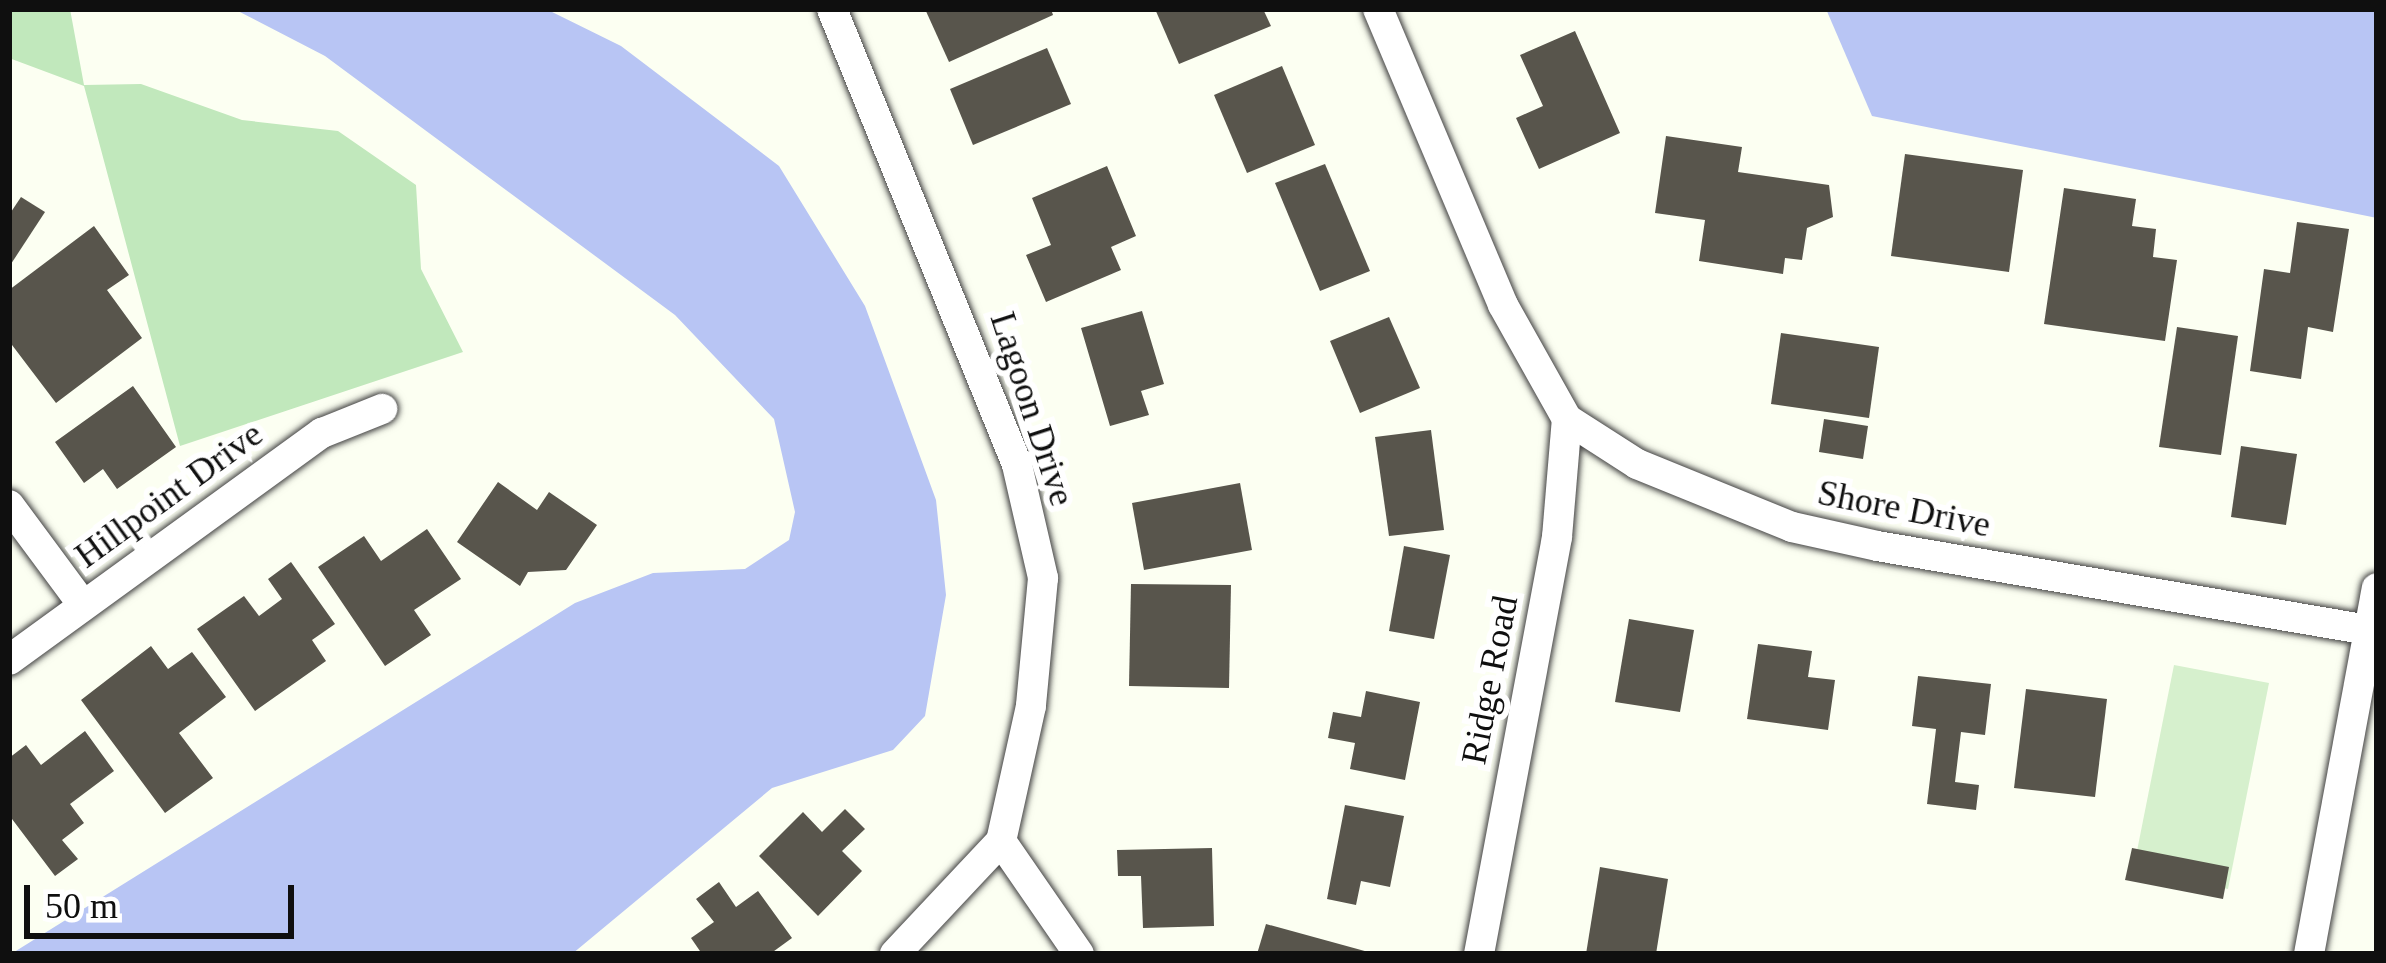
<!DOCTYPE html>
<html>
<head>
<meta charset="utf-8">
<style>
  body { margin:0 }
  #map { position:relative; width:2386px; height:963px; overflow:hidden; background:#fcfff2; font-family:"Times New Roman",serif }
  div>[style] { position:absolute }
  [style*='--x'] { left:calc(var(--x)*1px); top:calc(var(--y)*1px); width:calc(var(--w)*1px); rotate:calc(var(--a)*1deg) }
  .green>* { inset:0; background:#c1e8bc }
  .pitch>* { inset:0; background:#d6f0cd }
  .water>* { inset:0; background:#b8c5f4 }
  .building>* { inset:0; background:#58554c }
  .roads { filter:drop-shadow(0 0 3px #424242) drop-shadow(0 0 3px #424242) }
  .minor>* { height:30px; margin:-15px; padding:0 15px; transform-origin:15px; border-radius:15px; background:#fff }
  span { translate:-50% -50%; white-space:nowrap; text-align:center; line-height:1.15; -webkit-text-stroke:12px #fff; paint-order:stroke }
  .street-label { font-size:36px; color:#0f0f0f }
  .frame { position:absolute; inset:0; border:12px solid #0f0f0f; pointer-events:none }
  .scale { position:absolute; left:24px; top:885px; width:270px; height:54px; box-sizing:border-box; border:6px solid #0f0f0f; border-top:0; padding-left:15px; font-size:36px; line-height:42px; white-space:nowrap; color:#0f0f0f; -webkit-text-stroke:9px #fff; paint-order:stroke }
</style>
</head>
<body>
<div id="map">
  <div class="green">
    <i style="clip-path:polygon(9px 9px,70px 9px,84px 85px,141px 84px,242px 120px,338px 131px,416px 185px,421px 269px,463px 352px,180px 446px,84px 86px,9px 58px)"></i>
  </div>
  <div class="pitch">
    <i style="clip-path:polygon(2174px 665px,2269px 683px,2228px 889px,2133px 871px)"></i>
  </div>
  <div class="water">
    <i style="clip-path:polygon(234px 9px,546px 9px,621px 46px,779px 166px,865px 306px,936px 500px,946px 595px,925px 716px,893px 750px,772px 788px,572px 954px,11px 954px,575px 603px,653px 573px,745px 569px,789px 540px,795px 512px,774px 419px,675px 315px,325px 56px)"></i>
    <i style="clip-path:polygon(1826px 9px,2377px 9px,2377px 218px,1872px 116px)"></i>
  </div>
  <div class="building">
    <i style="clip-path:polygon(925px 9px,1051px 9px,1053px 15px,949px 62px)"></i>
    <i style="clip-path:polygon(1155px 9px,1263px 9px,1271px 26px,1179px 64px)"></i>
    <i style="clip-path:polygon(1575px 31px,1620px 133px,1539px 169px,1516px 118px,1543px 106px,1520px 55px)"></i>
    <i style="clip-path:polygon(1047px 48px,1071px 104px,973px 145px,950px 89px)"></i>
    <i style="clip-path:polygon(1282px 66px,1315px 145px,1247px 173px,1214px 95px)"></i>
    <i style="clip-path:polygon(1666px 136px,1742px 147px,1738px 172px,1829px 185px,1833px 217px,1807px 228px,1802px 260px,1785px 258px,1783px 274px,1699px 261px,1705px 220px,1655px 213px)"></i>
    <i style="clip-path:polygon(1905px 154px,2023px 170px,2009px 272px,1891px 256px)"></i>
    <i style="clip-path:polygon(1325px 164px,1370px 271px,1320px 291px,1275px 183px)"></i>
    <i style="clip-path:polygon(1107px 166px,1136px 236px,1111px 247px,1121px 270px,1046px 302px,1026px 255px,1051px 245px,1032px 198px)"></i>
    <i style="clip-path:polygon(2064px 188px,2136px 199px,2132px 226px,2156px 229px,2153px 257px,2177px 260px,2165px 341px,2044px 324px)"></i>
    <i style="clip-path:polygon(21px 197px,45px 212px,9px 267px,9px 215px)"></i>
    <i style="clip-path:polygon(2297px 222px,2349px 229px,2333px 332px,2308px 327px,2301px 379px,2250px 371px,2264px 269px,2290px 273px)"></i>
    <i style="clip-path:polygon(94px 226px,129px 275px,107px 290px,142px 338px,56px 403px,9px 341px,9px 290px)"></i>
    <i style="clip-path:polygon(1142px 311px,1164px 384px,1141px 391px,1149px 415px,1110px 426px,1081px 328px)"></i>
    <i style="clip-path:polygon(1389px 317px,1420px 388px,1360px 413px,1330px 341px)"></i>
    <i style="clip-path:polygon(2177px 327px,2238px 336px,2221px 455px,2159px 447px)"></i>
    <i style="clip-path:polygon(1781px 333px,1879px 347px,1869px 418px,1771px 404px)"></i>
    <i style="clip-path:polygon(133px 386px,176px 447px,117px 489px,103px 469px,84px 483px,55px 442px)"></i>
    <i style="clip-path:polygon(1824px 419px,1868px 426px,1863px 459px,1819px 452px)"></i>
    <i style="clip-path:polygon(1431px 430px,1444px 530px,1389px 536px,1375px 437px)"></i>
    <i style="clip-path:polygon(2241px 446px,2297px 454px,2286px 525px,2231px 517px)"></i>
    <i style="clip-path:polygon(498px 482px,537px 510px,549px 492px,597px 525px,566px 570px,528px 572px,520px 586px,457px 542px)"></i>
    <i style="clip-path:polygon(1240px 483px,1252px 550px,1144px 570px,1132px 503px)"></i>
    <i style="clip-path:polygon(427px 529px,461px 579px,414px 610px,431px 635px,385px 666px,318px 567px,364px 536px,381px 561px)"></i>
    <i style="clip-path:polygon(1404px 546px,1450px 555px,1434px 639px,1389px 631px)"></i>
    <i style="clip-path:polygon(291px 562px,335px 624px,312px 640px,326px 661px,255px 711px,197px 629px,244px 596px,259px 616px,282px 599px,268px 579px)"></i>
    <i style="clip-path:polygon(1131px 584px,1231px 585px,1229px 688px,1129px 686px)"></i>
    <i style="clip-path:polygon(1629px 619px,1694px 630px,1680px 712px,1615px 702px)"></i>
    <i style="clip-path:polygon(1758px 644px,1812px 651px,1808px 677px,1835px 680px,1828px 730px,1747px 719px)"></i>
    <i style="clip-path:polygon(151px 646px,168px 669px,192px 652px,226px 697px,179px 733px,213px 778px,165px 813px,81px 700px)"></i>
    <i style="clip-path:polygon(1918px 676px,1991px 684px,1985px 735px,1961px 732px,1955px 782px,1979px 785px,1976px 810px,1927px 804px,1936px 729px,1912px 726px)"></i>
    <i style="clip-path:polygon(2026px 689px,2107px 699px,2095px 797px,2014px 788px)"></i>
    <i style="clip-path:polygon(1366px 691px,1420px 702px,1405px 780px,1350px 769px,1355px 743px,1328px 738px,1333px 712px,1361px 717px)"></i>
    <i style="clip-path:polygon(85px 731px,114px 771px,70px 804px,84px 823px,62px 840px,78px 859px,55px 876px,9px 815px,9px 758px,26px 745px,41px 765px)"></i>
    <i style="clip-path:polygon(1345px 805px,1404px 816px,1390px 887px,1361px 881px,1356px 905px,1327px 899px)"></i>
    <i style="clip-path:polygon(845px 809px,865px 829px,842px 851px,862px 871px,818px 916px,759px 856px,803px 812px,822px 832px)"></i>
    <i style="clip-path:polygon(1212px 848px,1214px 926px,1143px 928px,1141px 876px,1118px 876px,1117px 850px)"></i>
    <i style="clip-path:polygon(2132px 848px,2229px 867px,2223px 899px,2125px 880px)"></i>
    <i style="clip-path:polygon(1600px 867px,1668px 879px,1656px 954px,1586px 954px)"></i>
    <i style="clip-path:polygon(719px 882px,736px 907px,758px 891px,792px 938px,770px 954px,702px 954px,691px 938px,714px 922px,696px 899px)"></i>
    <i style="clip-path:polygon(1266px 924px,1372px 953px,1372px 954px,1257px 954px)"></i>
  </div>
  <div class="roads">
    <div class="minor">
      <i style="--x:832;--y:9;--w:492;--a:67.9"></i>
      <i style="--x:1017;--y:465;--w:116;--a:77"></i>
      <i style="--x:1043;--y:578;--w:129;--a:95.4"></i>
      <i style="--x:1031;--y:706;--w:138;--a:102.5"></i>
      <i style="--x:1001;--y:841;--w:155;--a:133.2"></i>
      <i style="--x:1378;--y:9;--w:321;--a:67.1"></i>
      <i style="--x:1503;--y:305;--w:131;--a:60.7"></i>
      <i style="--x:1567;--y:419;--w:83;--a:32.7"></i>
      <i style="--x:1637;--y:464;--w:167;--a:22.1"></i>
      <i style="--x:1792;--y:527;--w:87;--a:12.6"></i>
      <i style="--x:1877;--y:546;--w:499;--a:9.7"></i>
      <i style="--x:9;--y:505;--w:124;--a:53.5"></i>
      <i style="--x:9;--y:660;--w:387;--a:-36"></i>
      <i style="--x:322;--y:433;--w:65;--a:-21.8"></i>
      <i style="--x:1001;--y:841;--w:137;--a:55.4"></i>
      <i style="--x:1479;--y:954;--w:424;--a:-79.4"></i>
      <i style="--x:1557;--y:537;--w:118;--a:-85.2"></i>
      <i style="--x:2309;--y:954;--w:372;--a:-79.5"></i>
    </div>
  </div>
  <div class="street-label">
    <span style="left:1032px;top:409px;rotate:72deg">Lagoon Drive</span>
    <span style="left:169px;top:495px;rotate:-36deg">Hillpoint Drive</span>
    <span style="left:1904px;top:509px;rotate:11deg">Shore Drive</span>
    <span style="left:1490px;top:680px;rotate:-79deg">Ridge Road</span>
  </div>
  <div class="frame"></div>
  <div class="scale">50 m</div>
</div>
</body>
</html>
